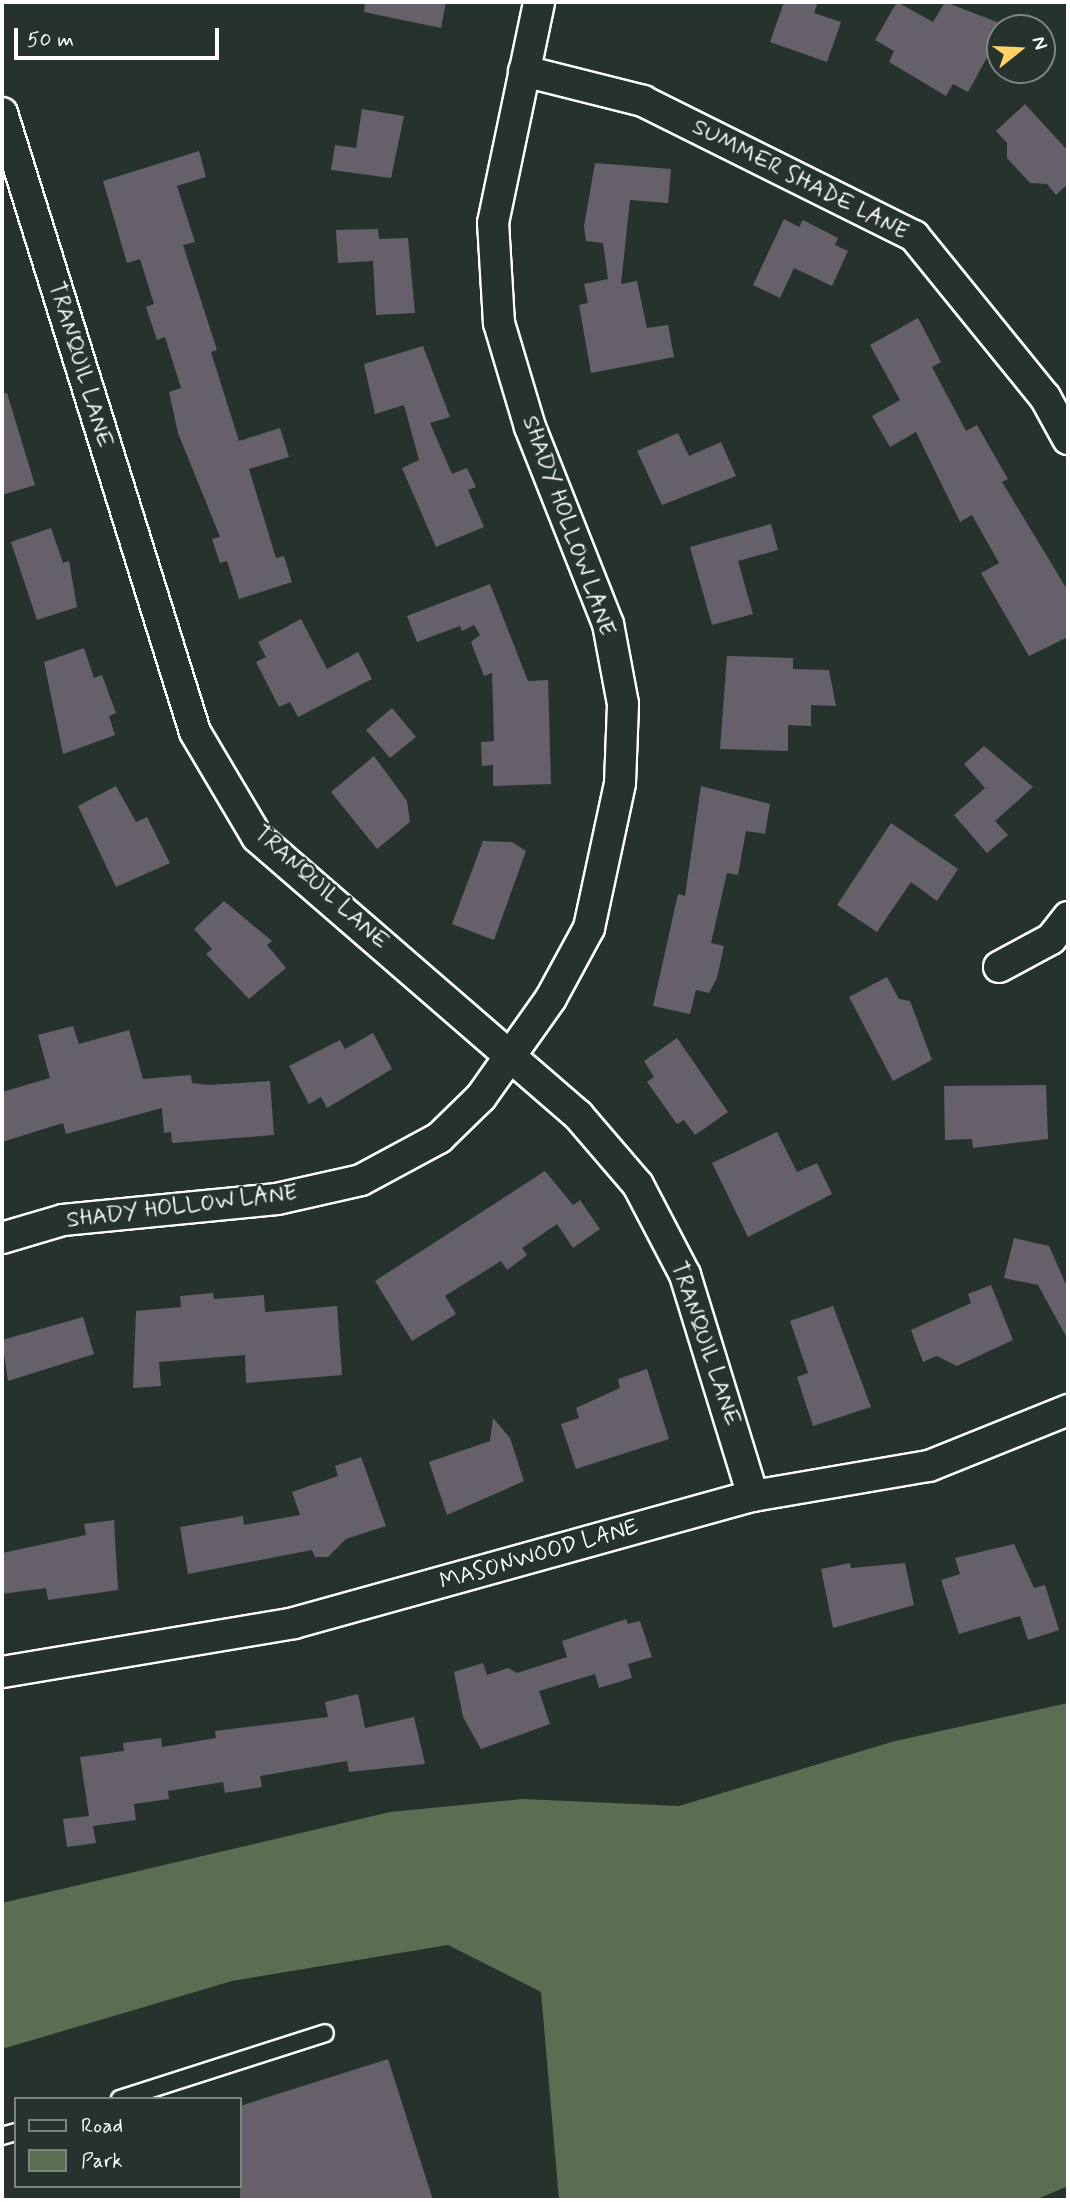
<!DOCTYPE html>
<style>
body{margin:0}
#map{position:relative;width:1070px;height:2202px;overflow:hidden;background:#26332d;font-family:Mynerve,sans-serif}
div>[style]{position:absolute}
.green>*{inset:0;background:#5a6e52}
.building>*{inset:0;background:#65606a}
.roads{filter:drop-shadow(2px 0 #fff) drop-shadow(-2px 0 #fff) drop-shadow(0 2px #fff) drop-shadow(0 -2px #fff)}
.service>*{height:16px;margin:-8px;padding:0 8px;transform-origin:8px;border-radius:8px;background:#26332d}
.minor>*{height:30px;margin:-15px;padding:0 15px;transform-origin:15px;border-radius:15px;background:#26332d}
span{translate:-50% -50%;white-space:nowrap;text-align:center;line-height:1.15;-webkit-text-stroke:5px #26332d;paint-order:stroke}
.street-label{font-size:23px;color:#fff}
.frame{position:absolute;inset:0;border:4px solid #fff;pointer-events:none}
.legend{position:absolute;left:14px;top:2097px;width:228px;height:91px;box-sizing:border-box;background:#26332d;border:2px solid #7d8581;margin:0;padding:9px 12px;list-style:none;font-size:21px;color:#fff}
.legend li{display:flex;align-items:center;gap:14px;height:35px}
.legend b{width:35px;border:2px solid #7d8581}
.north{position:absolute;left:986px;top:14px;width:70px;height:70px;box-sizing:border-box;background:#26332d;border:2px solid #7d8581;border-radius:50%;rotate:72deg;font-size:19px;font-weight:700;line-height:28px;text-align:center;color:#fff}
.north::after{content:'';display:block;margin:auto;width:24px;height:32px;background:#ffd166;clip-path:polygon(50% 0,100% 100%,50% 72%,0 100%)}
.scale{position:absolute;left:14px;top:28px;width:205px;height:32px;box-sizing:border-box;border:4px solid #fff;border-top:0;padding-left:9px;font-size:21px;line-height:24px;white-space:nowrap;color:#fff;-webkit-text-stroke:5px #26332d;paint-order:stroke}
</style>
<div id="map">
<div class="green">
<div style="clip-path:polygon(1068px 1703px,1068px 2186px,1035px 2200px,559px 2200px,541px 1992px,448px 1945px,232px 1981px,2px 2049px,2px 1903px,390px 1812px,522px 1799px,679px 1806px,895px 1741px)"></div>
</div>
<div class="building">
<div style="clip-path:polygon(365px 2px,446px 2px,441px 28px,364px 12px)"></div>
<div style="clip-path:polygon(784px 2px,818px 2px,814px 13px,841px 22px,827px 62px,770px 42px)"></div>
<div style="clip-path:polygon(897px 2px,933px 22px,945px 2px,1005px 25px,968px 92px,953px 84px,946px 96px,889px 62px,894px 51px,875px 40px)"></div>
<div style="clip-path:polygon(1025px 104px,1068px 151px,1068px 184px,1056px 195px,1047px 184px,1030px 183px,1007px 158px,1007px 143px,996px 131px)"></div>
<div style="clip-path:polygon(362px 109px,404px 116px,391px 178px,331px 170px,335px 145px,356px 148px)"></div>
<div style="clip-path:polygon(199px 151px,206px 177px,177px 186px,195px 242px,183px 245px,217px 350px,211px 352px,239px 441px,280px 428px,289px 457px,249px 469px,276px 558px,284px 556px,292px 582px,239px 599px,227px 561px,220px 563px,212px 539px,220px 537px,178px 433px,169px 392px,181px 388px,165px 337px,157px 340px,146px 307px,154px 304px,140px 259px,127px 263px,103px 181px)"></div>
<div style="clip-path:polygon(595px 163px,671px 169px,668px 203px,630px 200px,621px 284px,637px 281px,647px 328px,668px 325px,674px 357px,591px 373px,579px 305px,588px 303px,584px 284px,608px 279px,603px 243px,586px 241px,584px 226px)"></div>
<div style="clip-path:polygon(784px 219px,799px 227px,803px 220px,838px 238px,835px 245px,848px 251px,832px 286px,794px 268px,780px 298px,753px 285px)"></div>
<div style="clip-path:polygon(378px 229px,379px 239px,408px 238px,415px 313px,376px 315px,373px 261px,338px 263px,336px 230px)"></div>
<div style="clip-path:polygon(918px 318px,941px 362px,932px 367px,966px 431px,977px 425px,1008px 479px,1002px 482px,1068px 591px,1068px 637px,1029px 656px,981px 573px,999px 563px,972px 515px,960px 522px,916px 432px,890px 447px,872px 416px,900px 400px,870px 345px)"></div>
<div style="clip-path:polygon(423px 346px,450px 417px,430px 423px,452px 474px,467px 468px,476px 487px,468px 490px,484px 527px,436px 547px,402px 468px,419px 460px,404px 405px,375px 414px,364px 364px)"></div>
<div style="clip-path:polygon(7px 393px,35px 485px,2px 495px,2px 394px)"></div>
<div style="clip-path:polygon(678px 433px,689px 456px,721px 442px,736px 476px,662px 505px,637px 451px)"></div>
<div style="clip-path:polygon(771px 524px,778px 550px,738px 561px,753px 614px,712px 625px,690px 547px)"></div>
<div style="clip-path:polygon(51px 528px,63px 563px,69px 561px,77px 607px,37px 620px,11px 542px)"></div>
<div style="clip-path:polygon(490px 584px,528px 681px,548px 680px,551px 784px,493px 786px,493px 765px,482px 766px,481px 742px,494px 741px,492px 673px,484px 676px,471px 642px,480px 635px,474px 625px,462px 631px,460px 626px,417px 642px,407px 616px)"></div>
<div style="clip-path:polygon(301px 619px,327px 669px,358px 652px,372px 679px,298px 717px,290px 702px,279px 707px,256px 662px,266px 657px,258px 642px)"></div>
<div style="clip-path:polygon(84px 648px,94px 678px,102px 675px,116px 713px,109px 716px,115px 735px,63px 754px,44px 662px)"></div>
<div style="clip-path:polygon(727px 656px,793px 658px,793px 669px,829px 670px,836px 706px,811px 705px,811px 726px,788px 725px,788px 751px,720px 749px)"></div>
<div style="clip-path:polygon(392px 708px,416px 737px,390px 758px,366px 730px)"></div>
<div style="clip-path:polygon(984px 746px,1033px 787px,995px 821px,1008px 835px,987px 853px,954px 815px,985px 788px,964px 764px)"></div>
<div style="clip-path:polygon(374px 756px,407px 801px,410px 822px,377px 849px,331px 792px)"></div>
<div style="clip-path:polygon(116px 786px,136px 822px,147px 817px,170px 863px,116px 887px,78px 806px)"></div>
<div style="clip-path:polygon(701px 786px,770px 804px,765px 834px,746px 831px,738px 875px,727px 873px,711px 943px,724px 946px,717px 978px,709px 993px,696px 990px,690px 1014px,653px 1006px,678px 894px,685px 896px)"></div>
<div style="clip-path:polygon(891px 823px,958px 869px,937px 901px,911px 882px,877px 932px,837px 905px)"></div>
<div style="clip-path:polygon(483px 841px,512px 842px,526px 851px,494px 940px,452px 924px)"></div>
<div style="clip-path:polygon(224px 901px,272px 941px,267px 945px,286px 968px,249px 999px,206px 954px,212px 949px,194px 929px)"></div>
<div style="clip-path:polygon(887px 977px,899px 999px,910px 1001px,932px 1060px,893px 1081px,849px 997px)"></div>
<div style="clip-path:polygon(73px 1026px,79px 1044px,129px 1030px,143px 1079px,191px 1075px,192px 1083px,208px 1085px,270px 1081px,274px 1135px,172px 1143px,171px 1132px,164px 1133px,162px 1108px,66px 1134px,63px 1123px,2px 1142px,2px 1092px,50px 1078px,38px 1035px)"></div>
<div style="clip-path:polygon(373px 1033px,392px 1069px,327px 1108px,321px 1097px,309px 1104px,289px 1066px,340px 1040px,345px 1049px)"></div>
<div style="clip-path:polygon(677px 1038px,728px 1112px,695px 1135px,684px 1120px,677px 1124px,647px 1082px,654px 1077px,644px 1061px)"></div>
<div style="clip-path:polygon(1046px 1085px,1048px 1139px,973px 1148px,972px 1139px,945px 1140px,944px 1086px)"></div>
<div style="clip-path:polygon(777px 1132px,797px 1172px,817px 1163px,832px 1194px,748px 1237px,712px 1163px)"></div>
<div style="clip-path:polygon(545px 1171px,573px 1205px,580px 1200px,600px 1229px,573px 1248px,557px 1224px,522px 1248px,527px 1255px,507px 1270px,501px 1261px,445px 1296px,456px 1314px,412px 1341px,375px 1281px)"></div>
<div style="clip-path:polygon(1014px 1238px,1049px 1246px,1068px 1289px,1068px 1340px,1038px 1285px,1004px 1278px)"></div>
<div style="clip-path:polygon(991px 1285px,1013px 1340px,957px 1366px,937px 1356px,923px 1362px,911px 1330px,971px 1303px,968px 1294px)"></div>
<div style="clip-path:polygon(213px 1293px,214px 1299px,264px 1295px,265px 1312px,337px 1306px,342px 1375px,246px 1383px,245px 1355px,159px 1362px,161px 1386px,133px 1388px,136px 1311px,181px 1307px,180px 1296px)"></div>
<div style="clip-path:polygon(833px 1306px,871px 1407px,813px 1426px,797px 1377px,808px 1373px,790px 1321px)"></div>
<div style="clip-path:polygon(83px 1317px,94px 1354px,8px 1381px,2px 1340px)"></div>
<div style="clip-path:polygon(647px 1369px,669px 1439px,576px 1469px,561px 1424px,579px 1418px,576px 1408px,620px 1388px,618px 1379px)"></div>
<div style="clip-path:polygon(493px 1418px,510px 1438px,524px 1481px,447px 1515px,429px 1462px,490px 1441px)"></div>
<div style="clip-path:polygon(361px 1457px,386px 1526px,346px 1539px,328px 1557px,315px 1557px,312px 1550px,188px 1574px,180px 1527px,243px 1516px,244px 1525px,300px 1515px,292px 1492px,338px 1476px,335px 1466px)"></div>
<div style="clip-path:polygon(114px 1520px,118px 1590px,48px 1600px,46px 1588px,2px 1594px,2px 1553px,86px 1535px,84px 1524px)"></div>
<div style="clip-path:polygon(1014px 1544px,1034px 1588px,1045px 1585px,1059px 1630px,1028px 1640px,1020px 1616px,959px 1634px,941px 1580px,960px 1574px,955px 1558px)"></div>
<div style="clip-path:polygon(850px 1563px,851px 1568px,905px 1563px,914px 1605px,833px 1628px,821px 1569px)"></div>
<div style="clip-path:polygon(626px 1619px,628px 1624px,640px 1621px,652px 1657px,628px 1664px,632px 1678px,599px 1688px,595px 1674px,539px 1691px,550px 1724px,481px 1749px,463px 1717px,454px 1672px,483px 1663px,487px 1675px,508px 1668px,517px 1673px,567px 1657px,562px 1641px)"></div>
<div style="clip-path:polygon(358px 1694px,365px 1728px,414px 1717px,425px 1764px,349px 1772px,347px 1761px,260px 1776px,262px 1787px,225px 1793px,223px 1782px,168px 1791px,169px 1799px,134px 1804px,136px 1820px,93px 1826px,96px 1843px,67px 1847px,63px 1819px,89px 1816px,80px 1757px,124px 1751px,123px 1743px,161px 1738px,162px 1747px,216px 1738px,215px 1731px,328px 1717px,325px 1702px)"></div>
<div style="clip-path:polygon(388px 2059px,433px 2200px,240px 2200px,240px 2106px)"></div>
</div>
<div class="roads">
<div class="service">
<div style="left:120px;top:2099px;width:215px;rotate:-17.8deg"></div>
<div style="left:2px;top:2136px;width:15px;rotate:-16deg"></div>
</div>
<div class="minor">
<div style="left:524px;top:71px;width:123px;rotate:14.1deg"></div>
<div style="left:643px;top:101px;width:303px;rotate:26.5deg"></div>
<div style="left:914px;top:236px;width:208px;rotate:50.9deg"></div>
<div style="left:1045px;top:397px;width:48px;rotate:61.3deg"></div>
<div style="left:2px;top:113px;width:648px;rotate:72.68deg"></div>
<div style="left:195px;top:732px;width:122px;rotate:59.4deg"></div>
<div style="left:257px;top:837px;width:425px;rotate:40.9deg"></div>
<div style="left:578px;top:1115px;width:92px;rotate:49.4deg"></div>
<div style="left:638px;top:1185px;width:102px;rotate:62.4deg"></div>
<div style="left:685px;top:1275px;width:231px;rotate:72.9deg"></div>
<div style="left:999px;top:967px;width:59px;rotate:-28.3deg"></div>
<div style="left:1051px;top:939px;width:28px;rotate:-52deg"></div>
<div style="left:2px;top:1238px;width:64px;rotate:-16.4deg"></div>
<div style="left:63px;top:1220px;width:215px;rotate:-5.6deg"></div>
<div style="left:277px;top:1199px;width:86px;rotate:-12.7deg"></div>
<div style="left:361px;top:1180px;width:89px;rotate:-28.3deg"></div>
<div style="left:439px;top:1138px;width:59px;rotate:-44.3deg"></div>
<div style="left:481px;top:1097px;width:121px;rotate:-54.7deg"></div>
<div style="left:551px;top:998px;width:80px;rotate:-61.5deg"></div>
<div style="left:589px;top:928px;width:148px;rotate:-77.9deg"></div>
<div style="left:620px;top:783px;width:79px;rotate:-87.8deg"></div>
<div style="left:623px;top:704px;width:81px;rotate:-100.6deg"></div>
<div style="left:608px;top:624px;width:212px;rotate:-111.6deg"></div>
<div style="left:530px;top:427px;width:109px;rotate:-106.6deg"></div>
<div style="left:499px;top:323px;width:100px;rotate:-93.4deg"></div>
<div style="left:493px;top:223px;width:226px;rotate:-78.2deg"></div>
<div style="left:2px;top:1672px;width:296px;rotate:-9.5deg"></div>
<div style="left:294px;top:1623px;width:476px;rotate:-15.5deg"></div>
<div style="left:753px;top:1496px;width:179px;rotate:-9.7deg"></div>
<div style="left:929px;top:1466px;width:150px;rotate:-21.9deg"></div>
</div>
</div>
<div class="street-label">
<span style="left:800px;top:180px;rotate:27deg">SUMMER SHADE LANE</span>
<span style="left:80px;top:365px;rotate:73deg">TRANQUIL LANE</span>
<span style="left:568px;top:526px;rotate:70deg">SHADY HOLLOW LANE</span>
<span style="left:321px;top:888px;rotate:42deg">TRANQUIL LANE</span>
<span style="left:182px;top:1207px;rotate:-7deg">SHADY HOLLOW LANE</span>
<span style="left:705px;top:1344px;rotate:71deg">TRANQUIL LANE</span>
<span style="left:539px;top:1555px;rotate:-16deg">MASONWOOD LANE</span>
</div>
<div class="frame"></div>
<ul class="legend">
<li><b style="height:9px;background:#26332d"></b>Road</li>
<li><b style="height:19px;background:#5a6e52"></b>Park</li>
</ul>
<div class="north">N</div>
<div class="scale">50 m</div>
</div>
